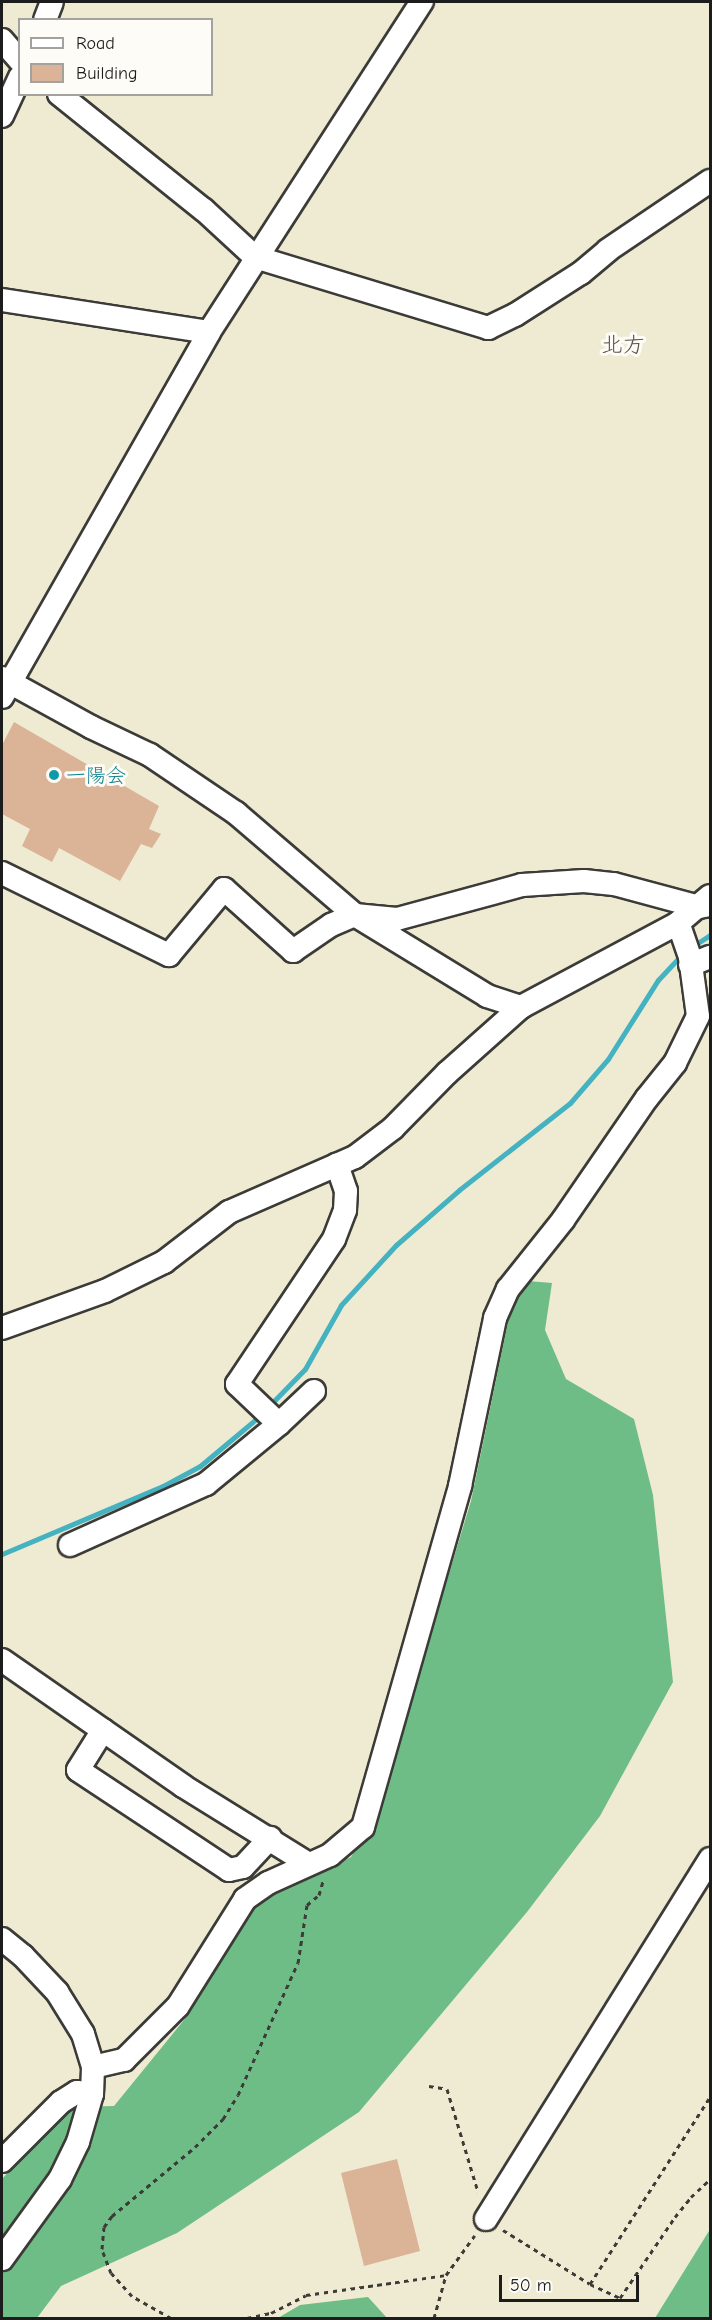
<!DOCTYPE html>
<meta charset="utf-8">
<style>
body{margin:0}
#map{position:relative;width:712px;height:2320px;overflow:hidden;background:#efebd3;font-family:"Comic Neue","Klee One",sans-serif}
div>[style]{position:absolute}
.forest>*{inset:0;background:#6ebd87}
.stream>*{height:5px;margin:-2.5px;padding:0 2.5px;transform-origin:2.5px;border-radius:2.5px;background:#44b2c0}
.building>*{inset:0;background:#dbb397}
.path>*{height:3px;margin-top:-1.5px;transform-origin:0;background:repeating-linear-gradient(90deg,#3c3b37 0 4.5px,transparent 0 9px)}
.roads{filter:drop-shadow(2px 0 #3c3b37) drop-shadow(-2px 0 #3c3b37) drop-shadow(0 2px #3c3b37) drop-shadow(0 -2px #3c3b37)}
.minor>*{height:22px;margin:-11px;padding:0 11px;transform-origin:11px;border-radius:11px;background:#fff}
.dots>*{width:16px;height:16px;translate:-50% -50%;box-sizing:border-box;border:3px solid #fdfcf7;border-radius:50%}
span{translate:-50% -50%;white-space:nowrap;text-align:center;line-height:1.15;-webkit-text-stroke:6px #fdfcf7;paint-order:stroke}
.culture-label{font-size:20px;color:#0d838f}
.left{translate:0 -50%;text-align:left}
.quarter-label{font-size:22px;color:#5f5147}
.frame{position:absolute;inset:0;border:3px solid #1c1c1c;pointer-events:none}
.legend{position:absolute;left:18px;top:18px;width:195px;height:78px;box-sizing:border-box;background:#fdfcf7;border:2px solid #a3a29f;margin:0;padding:8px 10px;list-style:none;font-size:18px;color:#1c1c1c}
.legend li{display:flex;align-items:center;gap:12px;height:30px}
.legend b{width:30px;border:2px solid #a3a29f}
.scale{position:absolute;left:499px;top:2275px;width:140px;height:27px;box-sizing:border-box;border:3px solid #1c1c1c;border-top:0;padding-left:8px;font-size:18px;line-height:21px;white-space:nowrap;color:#1c1c1c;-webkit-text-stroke:4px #fdfcf7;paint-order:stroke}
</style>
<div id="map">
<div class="forest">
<div style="clip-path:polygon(528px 1281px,552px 1283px,545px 1330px,566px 1379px,634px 1419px,653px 1495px,673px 1682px,600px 1816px,527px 1912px,359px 2112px,177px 2233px,61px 2286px,37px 2318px,2px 2318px,2px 2179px,67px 2107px,114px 2106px,184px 2020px,261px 1896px,351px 1857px,378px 1808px,471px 1501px,510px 1312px)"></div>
<div style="clip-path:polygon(709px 2231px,710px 2318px,655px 2318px)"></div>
<div style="clip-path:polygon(368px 2297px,387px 2318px,278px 2318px,300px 2305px)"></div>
</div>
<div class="stream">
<div style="left:693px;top:946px;width:20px;rotate:-33deg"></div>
<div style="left:268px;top:1407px;width:53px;rotate:-45.8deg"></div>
<div style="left:305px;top:1369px;width:73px;rotate:-60.6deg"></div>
<div style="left:341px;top:1305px;width:81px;rotate:-47.5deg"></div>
<div style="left:396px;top:1245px;width:84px;rotate:-41.1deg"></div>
<div style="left:459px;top:1190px;width:141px;rotate:-38.1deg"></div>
<div style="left:570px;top:1103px;width:58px;rotate:-49.2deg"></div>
<div style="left:608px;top:1059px;width:93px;rotate:-57.7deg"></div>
<div style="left:658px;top:980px;width:37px;rotate:-47deg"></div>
<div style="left:2px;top:1554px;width:175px;rotate:-22.9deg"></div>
<div style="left:163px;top:1486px;width:42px;rotate:-28.4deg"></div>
<div style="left:200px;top:1466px;width:81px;rotate:-40deg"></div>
</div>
<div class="building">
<div style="clip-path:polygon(14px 722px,159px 806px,149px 829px,161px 834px,152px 848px,141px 844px,120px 881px,59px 848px,52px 862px,22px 846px,30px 829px,2px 814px,2px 745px)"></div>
<div style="clip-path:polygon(397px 2159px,420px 2251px,364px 2266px,341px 2173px)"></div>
</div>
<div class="path">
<div style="left:429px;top:2086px;width:18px;rotate:9deg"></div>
<div style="left:447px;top:2089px;width:108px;rotate:73.2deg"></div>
<div style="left:503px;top:2230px;width:102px;rotate:31.8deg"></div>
<div style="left:590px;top:2284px;width:222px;rotate:-57.3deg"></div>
<div style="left:590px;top:2284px;width:33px;rotate:25deg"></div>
<div style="left:620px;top:2298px;width:98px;rotate:-55.8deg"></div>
<div style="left:675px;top:2217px;width:26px;rotate:-51deg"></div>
<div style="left:691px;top:2197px;width:26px;rotate:-43deg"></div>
<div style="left:171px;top:2318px;width:45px;rotate:-150.6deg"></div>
<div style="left:132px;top:2296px;width:31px;rotate:-132deg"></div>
<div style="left:111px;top:2273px;width:26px;rotate:-111deg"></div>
<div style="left:102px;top:2249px;width:22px;rotate:-85deg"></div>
<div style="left:104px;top:2227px;width:14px;rotate:-54deg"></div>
<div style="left:112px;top:2216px;width:108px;rotate:-39.7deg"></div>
<div style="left:195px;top:2147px;width:40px;rotate:-45deg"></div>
<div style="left:223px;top:2119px;width:28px;rotate:-58deg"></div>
<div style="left:238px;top:2095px;width:145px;rotate:-65.6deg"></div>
<div style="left:298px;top:1963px;width:59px;rotate:-81.2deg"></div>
<div style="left:307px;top:1905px;width:16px;rotate:-40deg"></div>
<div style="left:319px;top:1895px;width:15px;rotate:-74deg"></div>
<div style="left:247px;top:2318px;width:25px;rotate:-12deg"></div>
<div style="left:271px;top:2313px;width:39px;rotate:-27deg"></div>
<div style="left:306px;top:2295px;width:141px;rotate:-8.1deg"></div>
<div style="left:446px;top:2275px;width:49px;rotate:-54.1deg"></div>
<div style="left:434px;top:2318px;width:45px;rotate:-74.4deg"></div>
</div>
<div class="roads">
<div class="minor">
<div style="left:45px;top:20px;width:19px;rotate:-69deg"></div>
<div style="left:2px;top:40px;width:28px;rotate:49deg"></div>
<div style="left:59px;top:94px;width:186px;rotate:38.7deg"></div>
<div style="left:204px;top:210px;width:69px;rotate:42.7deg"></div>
<div style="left:255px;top:257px;width:244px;rotate:16.9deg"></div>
<div style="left:488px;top:328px;width:30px;rotate:-26deg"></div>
<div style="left:515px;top:315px;width:78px;rotate:-32.5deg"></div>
<div style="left:581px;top:273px;width:35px;rotate:-40deg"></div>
<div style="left:608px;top:250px;width:123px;rotate:-34.1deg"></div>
<div style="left:2px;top:116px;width:43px;rotate:-65.2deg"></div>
<div style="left:2px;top:300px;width:209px;rotate:8.8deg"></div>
<div style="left:2px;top:678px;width:102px;rotate:28.8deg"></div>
<div style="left:91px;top:727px;width:65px;rotate:25.4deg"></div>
<div style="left:150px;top:755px;width:104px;rotate:34deg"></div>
<div style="left:236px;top:813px;width:157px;rotate:40.6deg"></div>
<div style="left:355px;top:915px;width:155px;rotate:31.5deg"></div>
<div style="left:487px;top:996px;width:36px;rotate:18deg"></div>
<div style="left:2px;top:697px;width:420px;rotate:-60.4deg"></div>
<div style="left:209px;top:332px;width:393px;rotate:-57.2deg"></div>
<div style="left:2px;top:873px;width:186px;rotate:26.2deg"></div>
<div style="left:169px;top:955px;width:86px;rotate:-50.2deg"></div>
<div style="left:224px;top:889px;width:93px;rotate:41.9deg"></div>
<div style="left:293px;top:951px;width:46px;rotate:-34.4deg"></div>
<div style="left:331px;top:925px;width:26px;rotate:-23deg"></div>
<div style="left:355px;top:915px;width:42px;rotate:5.4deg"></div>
<div style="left:397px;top:919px;width:130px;rotate:-15.2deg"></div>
<div style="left:522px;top:885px;width:62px;rotate:-3.7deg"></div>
<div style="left:584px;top:881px;width:30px;rotate:6deg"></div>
<div style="left:614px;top:884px;width:88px;rotate:15.1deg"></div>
<div style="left:699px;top:907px;width:10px;rotate:-11deg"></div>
<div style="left:690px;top:965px;width:22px;rotate:-22deg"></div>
<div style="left:2px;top:1328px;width:109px;rotate:-19.8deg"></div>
<div style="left:105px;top:1291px;width:66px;rotate:-26.2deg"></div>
<div style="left:164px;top:1262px;width:82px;rotate:-37.6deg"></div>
<div style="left:229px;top:1212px;width:137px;rotate:-23.6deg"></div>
<div style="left:355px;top:1157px;width:48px;rotate:-37.3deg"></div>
<div style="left:393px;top:1128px;width:77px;rotate:-45.5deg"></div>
<div style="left:447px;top:1073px;width:99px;rotate:-41.7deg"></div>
<div style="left:521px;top:1007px;width:178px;rotate:-28.1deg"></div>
<div style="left:678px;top:923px;width:42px;rotate:-40.2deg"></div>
<div style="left:279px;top:1424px;width:58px;rotate:-136.4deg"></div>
<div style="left:237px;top:1384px;width:174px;rotate:-56.2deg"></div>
<div style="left:334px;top:1239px;width:31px;rotate:-69deg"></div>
<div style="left:345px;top:1210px;width:19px;rotate:-87deg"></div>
<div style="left:346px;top:1191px;width:28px;rotate:-109deg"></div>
<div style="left:70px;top:1545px;width:149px;rotate:-24.2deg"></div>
<div style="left:206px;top:1484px;width:94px;rotate:-39.4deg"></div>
<div style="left:279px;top:1424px;width:48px;rotate:-43.3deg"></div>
<div style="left:2px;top:1660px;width:221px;rotate:34.8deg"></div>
<div style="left:183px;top:1786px;width:148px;rotate:31.8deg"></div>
<div style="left:103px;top:1730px;width:47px;rotate:122deg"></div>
<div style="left:78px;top:1770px;width:181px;rotate:33.5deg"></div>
<div style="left:229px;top:1870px;width:14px;rotate:-12deg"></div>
<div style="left:243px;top:1867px;width:40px;rotate:-47deg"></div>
<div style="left:2px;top:1939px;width:27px;rotate:39deg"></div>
<div style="left:23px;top:1956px;width:50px;rotate:46.6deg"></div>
<div style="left:57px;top:1992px;width:49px;rotate:58.2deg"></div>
<div style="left:83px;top:2034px;width:34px;rotate:73deg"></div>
<div style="left:93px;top:2067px;width:27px;rotate:92deg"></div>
<div style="left:92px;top:2094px;width:50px;rotate:106.3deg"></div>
<div style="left:78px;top:2142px;width:41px;rotate:115.9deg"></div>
<div style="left:60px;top:2179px;width:99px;rotate:125.9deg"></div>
<div style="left:93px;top:2067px;width:32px;rotate:-13deg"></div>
<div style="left:124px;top:2060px;width:76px;rotate:-45deg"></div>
<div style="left:178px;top:2006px;width:126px;rotate:-57.9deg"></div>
<div style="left:245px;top:1899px;width:28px;rotate:-35deg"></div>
<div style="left:268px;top:1883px;width:68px;rotate:-24.3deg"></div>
<div style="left:330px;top:1855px;width:43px;rotate:-40.3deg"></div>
<div style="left:363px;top:1827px;width:355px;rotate:-74.1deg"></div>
<div style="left:460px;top:1486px;width:172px;rotate:-78.2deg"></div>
<div style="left:495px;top:1318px;width:32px;rotate:-66deg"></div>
<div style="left:508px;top:1289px;width:88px;rotate:-51.4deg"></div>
<div style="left:563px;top:1220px;width:148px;rotate:-55.5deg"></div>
<div style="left:647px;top:1098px;width:45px;rotate:-51.3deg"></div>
<div style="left:675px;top:1063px;width:52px;rotate:-63.9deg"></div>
<div style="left:698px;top:1016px;width:60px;rotate:-97.7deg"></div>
<div style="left:690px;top:957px;width:36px;rotate:-109deg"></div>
<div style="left:2px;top:2161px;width:83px;rotate:-45deg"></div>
<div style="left:61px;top:2102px;width:19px;rotate:-32deg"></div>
<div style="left:77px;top:2092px;width:15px;rotate:8deg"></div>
<div style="left:486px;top:2219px;width:424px;rotate:-58.1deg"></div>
</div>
</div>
<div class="dots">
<div style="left:54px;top:775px;background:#0f9aa8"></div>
</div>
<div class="culture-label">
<span class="left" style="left:66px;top:775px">一陽会</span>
</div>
<div class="quarter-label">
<span style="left:623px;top:346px">北方</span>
</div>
<div class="frame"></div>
<ul class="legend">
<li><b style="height:8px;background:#fff"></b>Road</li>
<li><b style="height:16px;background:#dbb397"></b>Building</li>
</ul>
<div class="scale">50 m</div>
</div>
